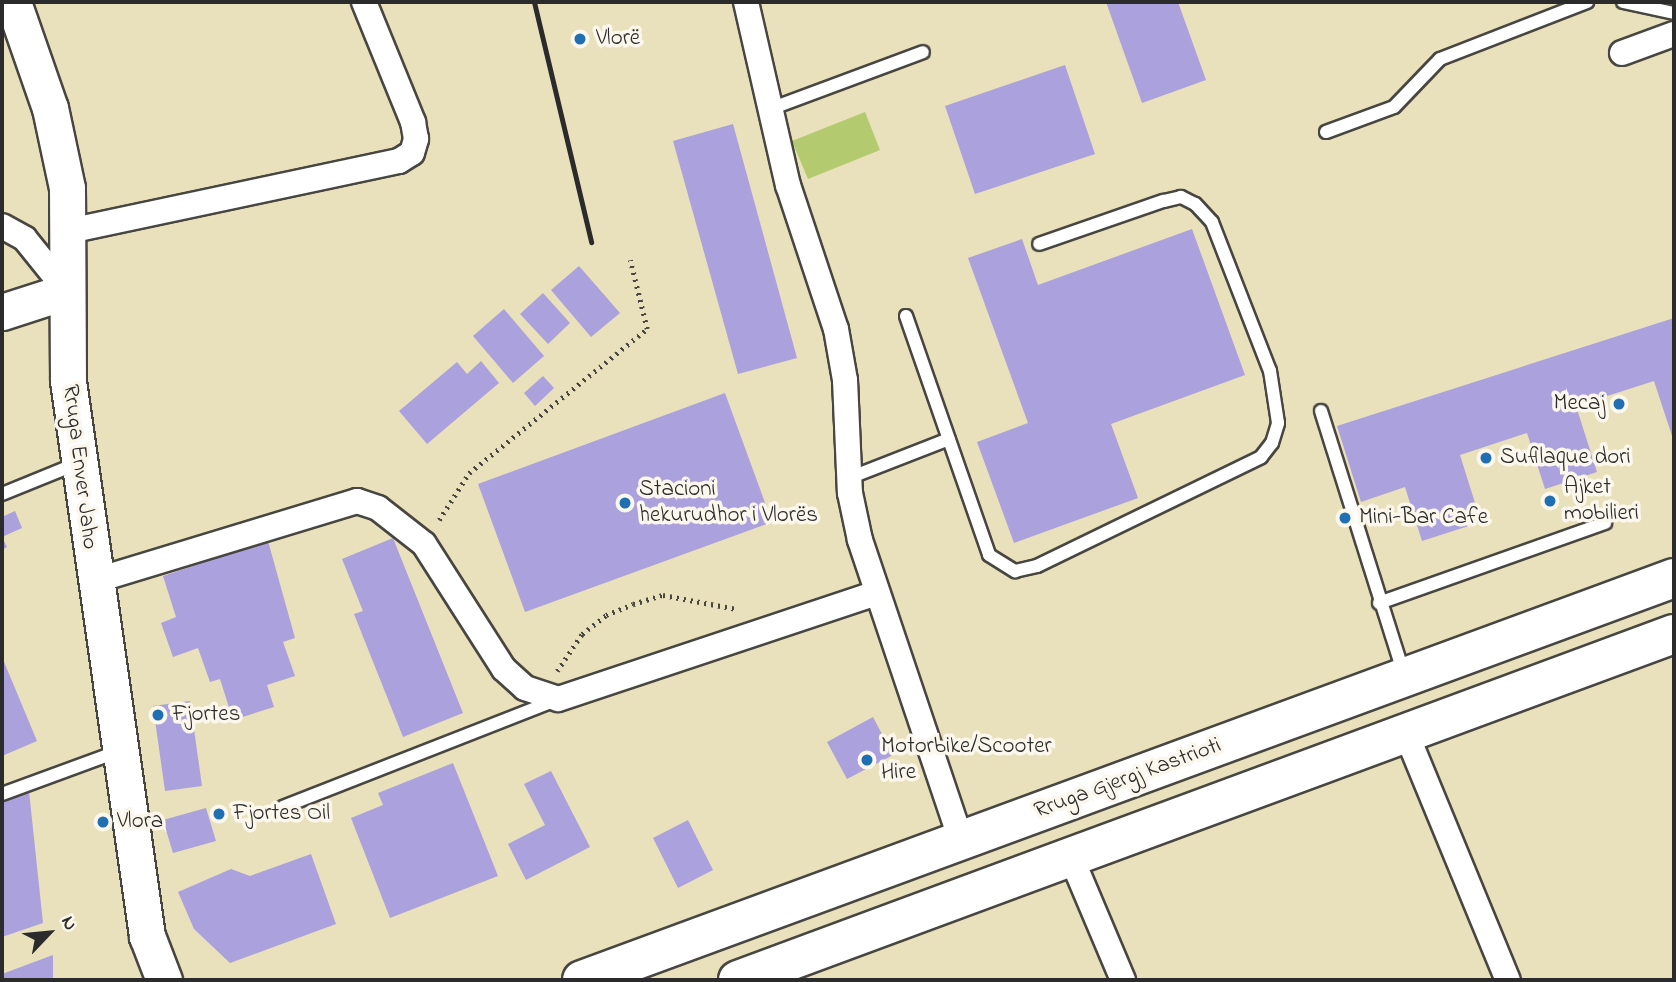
<!DOCTYPE html>
<meta charset="utf-8">
<style>
body{margin:0}
#map{position:relative;width:1676px;height:982px;overflow:hidden;background:#e9e0bc;font-family:"Indie Flower",sans-serif}
div>[style]{position:absolute}
.green>*{inset:0;background:#b3ca6f}
.building>*{inset:0;background:#aba1dc}
.path>*{height:4.5px;margin-top:-2.25px;transform-origin:0;background:repeating-linear-gradient(90deg,#484641 0 2px,transparent 0 7px)}
.roads{filter:drop-shadow(2px 0 #484641) drop-shadow(-2px 0 #484641) drop-shadow(0 2px #484641) drop-shadow(0 -2px #484641)}
.lane>*{height:12px;margin:-6px;padding:0 6px;transform-origin:6px;border-radius:6px;background:#fff}
.street>*{height:24px;margin:-12px;padding:0 12px;transform-origin:12px;border-radius:12px;background:#fff}
.secondary>*{height:35px;margin:-17.5px;padding:0 17.5px;transform-origin:17.5px;border-radius:17.5px;background:#fff}
.primary>*{height:38px;margin:-19px;padding:0 19px;transform-origin:19px;border-radius:19px;background:#fff}
.rail>*{height:5px;margin:-2.5px;padding:0 2.5px;transform-origin:2.5px;border-radius:2.5px;background:#2b2b2b}
.dots>*{width:19px;height:19px;translate:-50% -50%;box-sizing:border-box;border:4px solid #fbf7ec;border-radius:50%}
span{translate:-50% -50%;white-space:nowrap;text-align:center;line-height:1.15;-webkit-text-stroke:7px #fbf7ec;paint-order:stroke}
.poi-label{font-size:23px;color:#2b2b2b}
.left{translate:0 -50%;text-align:left}
.right{translate:-100% -50%;text-align:right}
.street-label{font-size:23px;color:#2b2b2b}
.frame{position:absolute;inset:0;border:4px solid #2b2b2b;pointer-events:none}
.north{position:absolute;left:14px;top:898px;width:70px;height:70px;-webkit-text-stroke:5px #fbf7ec;paint-order:stroke;rotate:64deg;font-size:19px;font-weight:700;line-height:28px;text-align:center;color:#2b2b2b}
.north::after{content:'';display:block;margin:auto;width:24px;height:32px;background:#2b2b2b;clip-path:polygon(50% 0,100% 100%,50% 72%,0 100%)}
</style>
<div id="map">
<div class="green">
<div style="clip-path:polygon(865px 112px,880px 150px,808px 179px,792px 141px)"></div>
</div>
<div class="building">
<div style="clip-path:polygon(1106px 2px,1178px 2px,1206px 80px,1142px 103px)"></div>
<div style="clip-path:polygon(1065px 65px,1095px 154px,975px 194px,945px 106px)"></div>
<div style="clip-path:polygon(733px 124px,797px 358px,738px 374px,673px 141px)"></div>
<div style="clip-path:polygon(1192px 229px,1245px 375px,1111px 424px,1138px 498px,1014px 543px,977px 442px,1028px 423px,968px 258px,1022px 239px,1038px 285px)"></div>
<div style="clip-path:polygon(579px 266px,620px 313px,591px 337px,551px 290px)"></div>
<div style="clip-path:polygon(543px 293px,570px 323px,548px 344px,520px 314px)"></div>
<div style="clip-path:polygon(504px 309px,544px 356px,513px 383px,473px 336px)"></div>
<div style="clip-path:polygon(1674px 318px,1674px 442px,1654px 381px,1576px 406px,1597px 472px,1545px 489px,1527px 433px,1460px 455px,1481px 522px,1422px 541px,1405px 487px,1361px 502px,1337px 426px)"></div>
<div style="clip-path:polygon(481px 361px,499px 383px,427px 444px,399px 411px,457px 362px,467px 374px)"></div>
<div style="clip-path:polygon(543px 376px,554px 388px,535px 406px,524px 393px)"></div>
<div style="clip-path:polygon(725px 393px,772px 522px,525px 612px,478px 484px)"></div>
<div style="clip-path:polygon(15px 511px,22px 528px,2px 537px,7px 547px,2px 550px,2px 517px)"></div>
<div style="clip-path:polygon(393px 538px,463px 713px,403px 737px,354px 614px,363px 611px,342px 559px)"></div>
<div style="clip-path:polygon(268px 541px,295px 638px,283px 642px,295px 676px,267px 685px,274px 707px,233px 720px,220px 679px,210px 682px,198px 648px,173px 657px,161px 623px,176px 617px,163px 576px)"></div>
<div style="clip-path:polygon(2px 657px,37px 741px,2px 756px)"></div>
<div style="clip-path:polygon(190px 701px,202px 786px,165px 791px,153px 706px)"></div>
<div style="clip-path:polygon(873px 717px,893px 755px,847px 779px,827px 742px)"></div>
<div style="clip-path:polygon(453px 763px,498px 876px,390px 918px,351px 818px,383px 805px,378px 793px)"></div>
<div style="clip-path:polygon(551px 771px,590px 847px,526px 880px,508px 844px,545px 825px,524px 784px)"></div>
<div style="clip-path:polygon(29px 791px,43px 923px,2px 937px,2px 802px)"></div>
<div style="clip-path:polygon(206px 808px,216px 841px,173px 853px,163px 820px)"></div>
<div style="clip-path:polygon(688px 820px,713px 870px,678px 888px,653px 838px)"></div>
<div style="clip-path:polygon(311px 854px,336px 924px,230px 963px,194px 929px,178px 892px,231px 869px,250px 876px)"></div>
<div style="clip-path:polygon(53px 955px,53px 980px,2px 980px,2px 974px)"></div>
</div>
<div class="path">
<div style="left:439px;top:520px;width:56px;rotate:-57.4deg"></div>
<div style="left:469px;top:473px;width:229px;rotate:-39deg"></div>
<div style="left:647px;top:329px;width:71px;rotate:-103.8deg"></div>
<div style="left:557px;top:671px;width:45px;rotate:-56deg"></div>
<div style="left:582px;top:634px;width:31px;rotate:-38deg"></div>
<div style="left:606px;top:615px;width:29px;rotate:-22deg"></div>
<div style="left:633px;top:604px;width:31px;rotate:-17deg"></div>
<div style="left:663px;top:595px;width:75px;rotate:10.7deg"></div>
</div>
<div class="roads">
<div class="lane">
<div style="left:1623px;top:2px;width:52px;rotate:12.2deg"></div>
<div style="left:770px;top:109px;width:163px;rotate:-20.4deg"></div>
<div style="left:1326px;top:132px;width:72px;rotate:-20.2deg"></div>
<div style="left:1394px;top:107px;width:66px;rotate:-46.2deg"></div>
<div style="left:1440px;top:59px;width:158px;rotate:-21.2deg"></div>
<div style="left:906px;top:316px;width:253px;rotate:70.8deg"></div>
<div style="left:989px;top:555px;width:31px;rotate:32deg"></div>
<div style="left:1015px;top:571px;width:23px;rotate:-13deg"></div>
<div style="left:1037px;top:566px;width:249px;rotate:-25.9deg"></div>
<div style="left:1261px;top:457px;width:18px;rotate:-52deg"></div>
<div style="left:1272px;top:443px;width:21px;rotate:-73deg"></div>
<div style="left:1278px;top:423px;width:53px;rotate:-98.7deg"></div>
<div style="left:1270px;top:371px;width:160px;rotate:-111.3deg"></div>
<div style="left:1212px;top:222px;width:25px;rotate:-133deg"></div>
<div style="left:1195px;top:204px;width:16px;rotate:-153deg"></div>
<div style="left:1181px;top:197px;width:18px;rotate:167deg"></div>
<div style="left:1163px;top:201px;width:131px;rotate:160.9deg"></div>
<div style="left:1321px;top:411px;width:276px;rotate:72.5deg"></div>
<div style="left:849px;top:478px;width:107px;rotate:-21.3deg"></div>
<div style="left:2px;top:494px;width:80px;rotate:-22.1deg"></div>
<div style="left:1379px;top:603px;width:240px;rotate:-19.5deg"></div>
<div style="left:2px;top:794px;width:125px;rotate:-20.2deg"></div>
<div style="left:283px;top:807px;width:290px;rotate:-21.4deg"></div>
</div>
<div class="street">
<div style="left:746px;top:2px;width:188px;rotate:77.1deg"></div>
<div style="left:788px;top:185px;width:152px;rotate:71.6deg"></div>
<div style="left:836px;top:329px;width:52px;rotate:80deg"></div>
<div style="left:845px;top:380px;width:113px;rotate:87.5deg"></div>
<div style="left:850px;top:493px;width:48px;rotate:78deg"></div>
<div style="left:860px;top:540px;width:317px;rotate:71.4deg"></div>
<div style="left:1622px;top:53px;width:55px;rotate:-20.1deg"></div>
<div style="left:2px;top:226px;width:26px;rotate:29deg"></div>
<div style="left:25px;top:239px;width:67px;rotate:51.1deg"></div>
<div style="left:69px;top:231px;width:337px;rotate:-12deg"></div>
<div style="left:399px;top:161px;width:15px;rotate:-32deg"></div>
<div style="left:412px;top:153px;width:15px;rotate:-74deg"></div>
<div style="left:416px;top:139px;width:17px;rotate:-100deg"></div>
<div style="left:413px;top:122px;width:130px;rotate:-112.2deg"></div>
<div style="left:94px;top:581px;width:275px;rotate:-16.9deg"></div>
<div style="left:357px;top:501px;width:22px;rotate:18deg"></div>
<div style="left:378px;top:508px;width:58px;rotate:38deg"></div>
<div style="left:424px;top:544px;width:148px;rotate:57.4deg"></div>
<div style="left:504px;top:669px;width:28px;rotate:42deg"></div>
<div style="left:525px;top:688px;width:35px;rotate:18deg"></div>
<div style="left:558px;top:699px;width:336px;rotate:-18.4deg"></div>
<div style="left:1406px;top:733px;width:267px;rotate:67.6deg"></div>
<div style="left:1071px;top:857px;width:134px;rotate:67.1deg"></div>
</div>
<div class="secondary">
<div style="left:13px;top:2px;width:112px;rotate:70.8deg"></div>
<div style="left:50px;top:108px;width:82px;rotate:78deg"></div>
<div style="left:67px;top:188px;width:193px;rotate:89.7deg"></div>
<div style="left:68px;top:381px;width:561px;rotate:81.9deg"></div>
<div style="left:147px;top:936px;width:47px;rotate:68.9deg"></div>
<div style="left:2px;top:312px;width:68px;rotate:-17.9deg"></div>
</div>
<div class="primary">
<div style="left:582px;top:980px;width:1164px;rotate:-20.21deg"></div>
<div style="left:738px;top:980px;width:998px;rotate:-20.29deg"></div>
</div>
</div>
<div class="rail">
<div style="left:534px;top:2px;width:247px;rotate:76.6deg"></div>
</div>
<div class="dots">
<div style="left:580px;top:39px;background:#1f6fb2"></div>
<div style="left:1619px;top:404px;background:#1f6fb2"></div>
<div style="left:1486px;top:458px;background:#1f6fb2"></div>
<div style="left:1550px;top:501px;background:#1f6fb2"></div>
<div style="left:625px;top:503px;background:#1f6fb2"></div>
<div style="left:1345px;top:518px;background:#1f6fb2"></div>
<div style="left:158px;top:715px;background:#1f6fb2"></div>
<div style="left:867px;top:760px;background:#1f6fb2"></div>
<div style="left:219px;top:814px;background:#1f6fb2"></div>
<div style="left:103px;top:822px;background:#1f6fb2"></div>
</div>
<div class="poi-label">
<span class="left" style="left:596px;top:39px">Vlorë</span>
<span class="right" style="left:1605px;top:404px">Mecaj</span>
<span class="left" style="left:1500px;top:458px">Sufllaque dori</span>
<span class="left" style="left:1564px;top:501px">Ajket<br>mobilieri</span>
<span class="left" style="left:639px;top:503px">Stacioni<br>hekurudhor i Vlorës</span>
<span class="left" style="left:1359px;top:518px">Mini-Bar Cafe</span>
<span class="left" style="left:172px;top:715px">Fjortes</span>
<span class="left" style="left:881px;top:760px">Motorbike/Scooter<br>Hire</span>
<span class="left" style="left:233px;top:814px">Fjortes Oil</span>
<span class="left" style="left:117px;top:822px">Vlora</span>
</div>
<div class="street-label">
<span style="left:79px;top:467px;rotate:83deg">Rruga Enver Jaho</span>
<span style="left:1128px;top:779px;rotate:-20deg">Rruga Gjergj Kastrioti</span>
</div>
<div class="frame"></div>
<div class="north">N</div>
</div>
